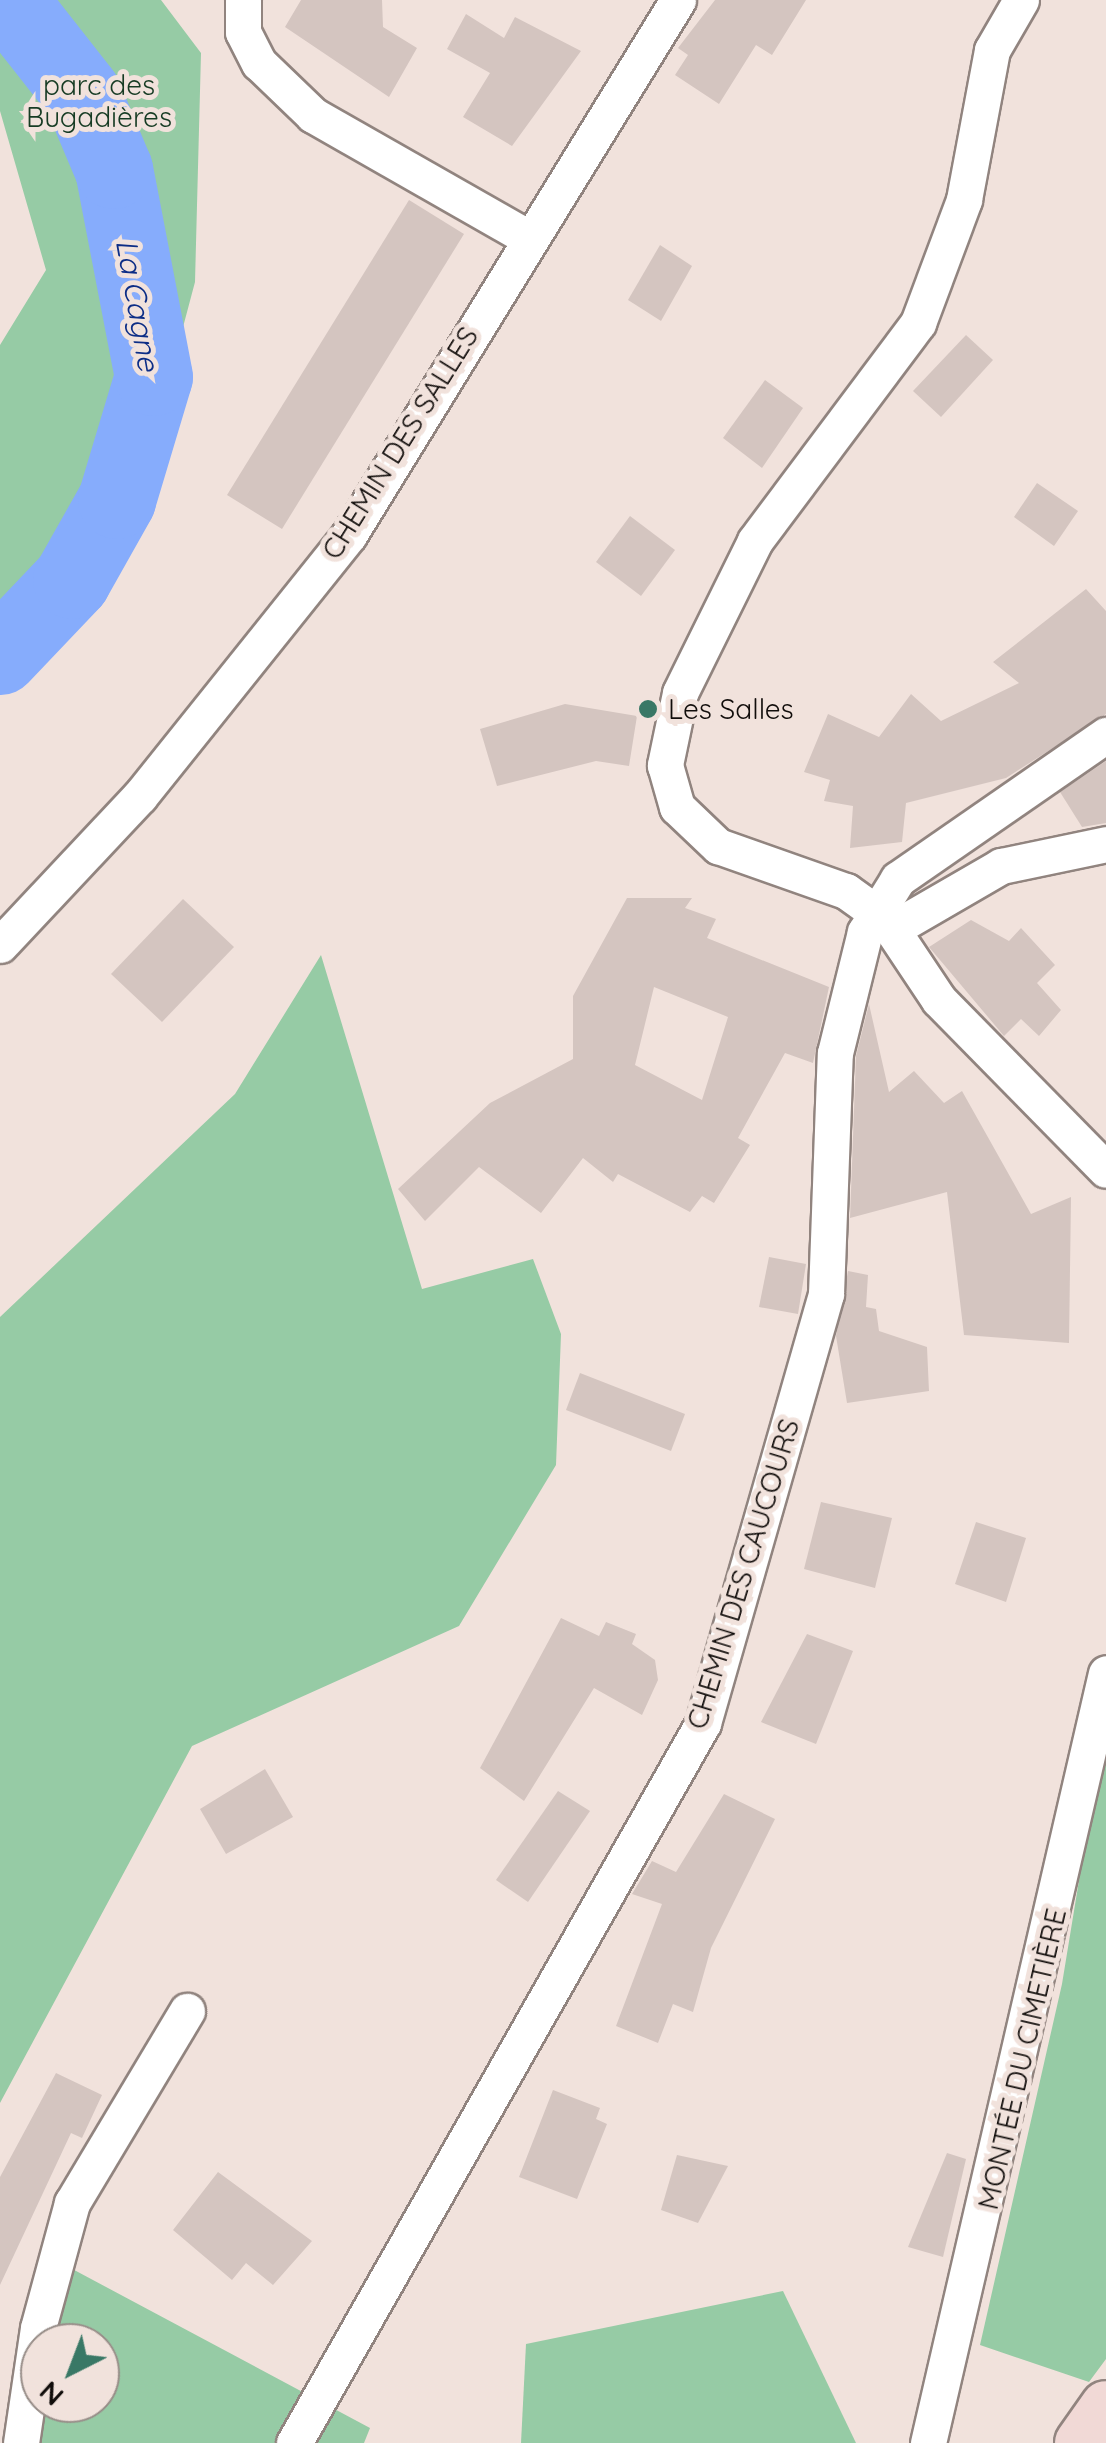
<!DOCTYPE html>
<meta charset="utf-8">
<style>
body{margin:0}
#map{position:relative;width:1106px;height:2443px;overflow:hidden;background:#f1e2dc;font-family:Quicksand,sans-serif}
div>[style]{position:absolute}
.green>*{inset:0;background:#96cba5}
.river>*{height:78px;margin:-39px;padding:0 39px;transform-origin:39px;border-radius:39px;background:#86acfc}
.building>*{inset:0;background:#d4c5c0}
.roads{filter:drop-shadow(2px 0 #91847f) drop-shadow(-2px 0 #91847f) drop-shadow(0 2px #91847f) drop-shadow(0 -2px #91847f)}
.street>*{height:35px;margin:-17.5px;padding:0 17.5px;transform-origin:17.5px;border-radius:17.5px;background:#fff}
.secondary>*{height:50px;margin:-25px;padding:0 25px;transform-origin:25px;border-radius:25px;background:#f1d9d6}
.dots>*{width:28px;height:28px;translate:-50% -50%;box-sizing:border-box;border:5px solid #f1e2dc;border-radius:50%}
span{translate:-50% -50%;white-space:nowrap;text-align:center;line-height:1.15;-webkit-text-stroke:10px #f1e2dc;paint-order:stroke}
.park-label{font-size:28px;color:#163b23}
.street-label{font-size:28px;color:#110d0b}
.poi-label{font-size:28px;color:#110d0b}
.left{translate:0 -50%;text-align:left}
.water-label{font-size:30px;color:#0c2d86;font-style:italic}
.north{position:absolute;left:20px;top:2323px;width:100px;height:100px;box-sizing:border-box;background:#f1e2dc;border:2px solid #978d88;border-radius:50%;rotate:222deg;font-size:28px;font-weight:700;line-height:40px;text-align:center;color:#110d0b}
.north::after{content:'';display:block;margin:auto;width:35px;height:45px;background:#397866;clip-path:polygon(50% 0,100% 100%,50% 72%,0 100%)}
</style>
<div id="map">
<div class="green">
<div style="clip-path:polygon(0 0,161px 0,201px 53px,195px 282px,136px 504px,0 606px,0 345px,46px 270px,0 111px)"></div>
<div style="clip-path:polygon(321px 955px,422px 1289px,533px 1259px,561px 1334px,556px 1465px,459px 1626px,192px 1746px,0 2103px,0 1317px,235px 1094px)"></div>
<div style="clip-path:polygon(1106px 1716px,1106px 2359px,1089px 2382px,980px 2345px,1062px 1984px)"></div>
<div style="clip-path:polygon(63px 2264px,370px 2428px,364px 2443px,35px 2443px,41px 2403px,100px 2403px,100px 2343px,51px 2343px)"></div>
<div style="clip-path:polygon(783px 2291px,856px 2443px,521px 2443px,526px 2344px)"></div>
</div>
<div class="river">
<div style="left:0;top:656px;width:105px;rotate:-46.5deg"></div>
<div style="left:72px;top:580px;width:92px;rotate:-60.6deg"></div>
<div style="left:117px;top:500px;width:128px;rotate:-73.3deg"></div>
<div style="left:154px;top:377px;width:211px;rotate:-100.9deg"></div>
<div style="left:114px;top:170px;width:82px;rotate:-112.8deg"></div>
<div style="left:82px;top:94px;width:120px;rotate:-128.2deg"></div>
</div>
<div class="building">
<div style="clip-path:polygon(301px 0,382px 0,383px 27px,417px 48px,389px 97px,285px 27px)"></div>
<div style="clip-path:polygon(715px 0,806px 0,772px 55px,756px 45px,719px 104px,675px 75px,688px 55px,678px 48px)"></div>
<div style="clip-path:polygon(466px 14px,504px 38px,515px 17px,581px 51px,512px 146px,463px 117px,490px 73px,447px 49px)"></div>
<div style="clip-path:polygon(409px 200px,464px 234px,282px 529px,227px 495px)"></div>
<div style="clip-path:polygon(660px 245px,692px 266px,661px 321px,628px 300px)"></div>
<div style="clip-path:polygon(966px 335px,993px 360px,941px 417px,913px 391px)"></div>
<div style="clip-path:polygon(765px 380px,803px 408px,762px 468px,723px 438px)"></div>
<div style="clip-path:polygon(1037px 483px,1078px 511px,1054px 546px,1014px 517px)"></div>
<div style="clip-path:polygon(630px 516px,675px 550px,641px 596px,596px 562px)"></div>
<div style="clip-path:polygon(1086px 589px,1106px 611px,1106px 714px,1006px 778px,906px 803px,902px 842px,850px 848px,853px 806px,824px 801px,830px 780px,804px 772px,828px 714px,879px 737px,911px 694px,941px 721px,1019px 683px,993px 662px)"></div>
<div style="clip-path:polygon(565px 704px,637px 716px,629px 766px,596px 761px,497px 786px,480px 729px)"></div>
<div style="clip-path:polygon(1106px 761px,1106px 823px,1082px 827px,1060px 792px)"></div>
<div style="clip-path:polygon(evenodd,627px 898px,692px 898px,685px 908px,716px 919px,707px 938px,829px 987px,813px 1063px,785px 1053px,738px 1138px,750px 1145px,714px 1203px,702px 1196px,690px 1212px,618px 1174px,613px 1182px,583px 1158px,541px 1213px,479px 1167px,425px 1221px,398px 1189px,490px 1103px,573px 1059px,573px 996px,627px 898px,654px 987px,728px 1017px,702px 1100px,635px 1065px,654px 987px)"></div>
<div style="clip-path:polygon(183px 899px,234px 947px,162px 1022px,111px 974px)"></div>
<div style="clip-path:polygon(971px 920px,1009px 941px,1021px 928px,1055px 965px,1037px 983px,1061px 1010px,1039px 1036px,1021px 1019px,1004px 1036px,929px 947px)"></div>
<div style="clip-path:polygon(869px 1004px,889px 1092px,914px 1071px,944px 1103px,962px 1091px,1031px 1214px,1071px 1197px,1069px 1343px,964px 1335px,947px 1192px,850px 1218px,856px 1056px)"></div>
<div style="clip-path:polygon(769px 1257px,806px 1264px,798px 1314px,759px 1307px)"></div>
<div style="clip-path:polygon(848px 1271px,868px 1275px,866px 1307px,876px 1309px,879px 1331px,927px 1347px,929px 1391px,847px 1403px,836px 1336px)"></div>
<div style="clip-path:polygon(580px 1373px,685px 1414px,671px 1451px,566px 1410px)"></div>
<div style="clip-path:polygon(821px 1502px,892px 1518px,875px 1588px,804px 1569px)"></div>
<div style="clip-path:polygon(976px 1522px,1026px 1538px,1006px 1602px,955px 1584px)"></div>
<div style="clip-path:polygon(561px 1618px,599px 1636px,606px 1622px,636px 1634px,632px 1644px,655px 1660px,658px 1680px,642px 1715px,594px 1688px,524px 1801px,480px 1768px)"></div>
<div style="clip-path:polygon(807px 1634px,853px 1651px,816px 1744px,761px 1722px)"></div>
<div style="clip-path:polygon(265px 1769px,293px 1817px,226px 1854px,200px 1809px)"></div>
<div style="clip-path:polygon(558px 1791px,590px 1811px,528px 1902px,496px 1880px)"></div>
<div style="clip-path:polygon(724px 1794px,775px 1819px,711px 1948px,693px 2012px,673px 2004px,658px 2043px,616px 2026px,662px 1904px,632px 1894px,652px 1861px,676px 1872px)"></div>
<div style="clip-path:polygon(56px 2073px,102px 2095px,82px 2138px,71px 2133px,0 2285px,0 2177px)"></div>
<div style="clip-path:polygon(553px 2090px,600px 2108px,596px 2119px,607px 2124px,577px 2199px,519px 2177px)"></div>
<div style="clip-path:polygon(947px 2153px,966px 2159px,943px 2257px,908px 2247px)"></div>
<div style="clip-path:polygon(677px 2155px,728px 2166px,698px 2223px,661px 2210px)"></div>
<div style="clip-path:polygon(218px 2172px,312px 2241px,273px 2285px,246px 2263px,232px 2280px,173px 2230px)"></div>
</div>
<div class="roads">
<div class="street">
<div style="left:243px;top:0;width:32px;rotate:90deg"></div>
<div style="left:243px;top:32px;width:35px;rotate:63deg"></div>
<div style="left:259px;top:63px;width:75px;rotate:43.9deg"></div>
<div style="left:313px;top:115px;width:244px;rotate:29.7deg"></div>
<div style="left:1021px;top:0;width:58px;rotate:120.1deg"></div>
<div style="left:992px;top:50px;width:153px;rotate:100.6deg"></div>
<div style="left:964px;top:200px;width:131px;rotate:110.5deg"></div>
<div style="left:918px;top:323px;width:272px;rotate:126.8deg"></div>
<div style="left:755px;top:541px;width:169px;rotate:116.3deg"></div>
<div style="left:680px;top:693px;width:74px;rotate:101.8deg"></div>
<div style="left:665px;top:765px;width:44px;rotate:74.1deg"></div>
<div style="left:677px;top:807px;width:57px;rotate:43.6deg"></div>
<div style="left:718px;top:846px;width:136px;rotate:19.4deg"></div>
<div style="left:846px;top:891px;width:48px;rotate:35.7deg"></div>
<div style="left:885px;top:919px;width:97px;rotate:56.3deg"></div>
<div style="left:939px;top:1000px;width:238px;rotate:45.5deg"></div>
<div style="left:894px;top:928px;width:124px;rotate:-30.1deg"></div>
<div style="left:1001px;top:866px;width:107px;rotate:-11.8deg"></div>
<div style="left:0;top:945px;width:204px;rotate:-46.8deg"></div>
<div style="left:140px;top:796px;width:334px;rotate:-51.3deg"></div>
<div style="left:349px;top:535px;width:628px;rotate:-58.41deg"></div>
<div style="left:21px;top:2443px;width:116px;rotate:-81.6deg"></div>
<div style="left:38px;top:2328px;width:130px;rotate:-74.8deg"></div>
<div style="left:72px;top:2203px;width:224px;rotate:-59.1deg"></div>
<div style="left:294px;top:2443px;width:828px;rotate:-60.4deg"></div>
<div style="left:703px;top:1723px;width:446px;rotate:-74deg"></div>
<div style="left:826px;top:1294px;width:241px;rotate:-87.9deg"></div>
<div style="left:835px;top:1053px;width:125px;rotate:-76.1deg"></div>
<div style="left:865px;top:932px;width:62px;rotate:-58.1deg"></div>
<div style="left:898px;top:879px;width:253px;rotate:-34.7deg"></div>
<div style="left:928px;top:2443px;width:790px;rotate:-76.98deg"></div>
</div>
<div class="secondary">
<div style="left:1080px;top:2443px;width:45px;rotate:-54.9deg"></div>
</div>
</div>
<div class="dots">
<div style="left:648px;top:709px;background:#397866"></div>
</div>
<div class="park-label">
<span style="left:99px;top:101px">parc des<br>Bugadières</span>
</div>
<div class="street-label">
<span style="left:400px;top:443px;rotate:-58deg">CHEMIN DES SALLES</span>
<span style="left:743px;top:1574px;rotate:-73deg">CHEMIN DES CAUCOURS</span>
<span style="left:1022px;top:2059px;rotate:-77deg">MONTÉE DU CIMETIÈRE</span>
</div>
<div class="poi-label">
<span class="left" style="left:668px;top:709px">Les Salles</span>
</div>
<div class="water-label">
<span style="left:138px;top:305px;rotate:80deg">La Cagne</span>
</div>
<div class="north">N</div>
</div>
